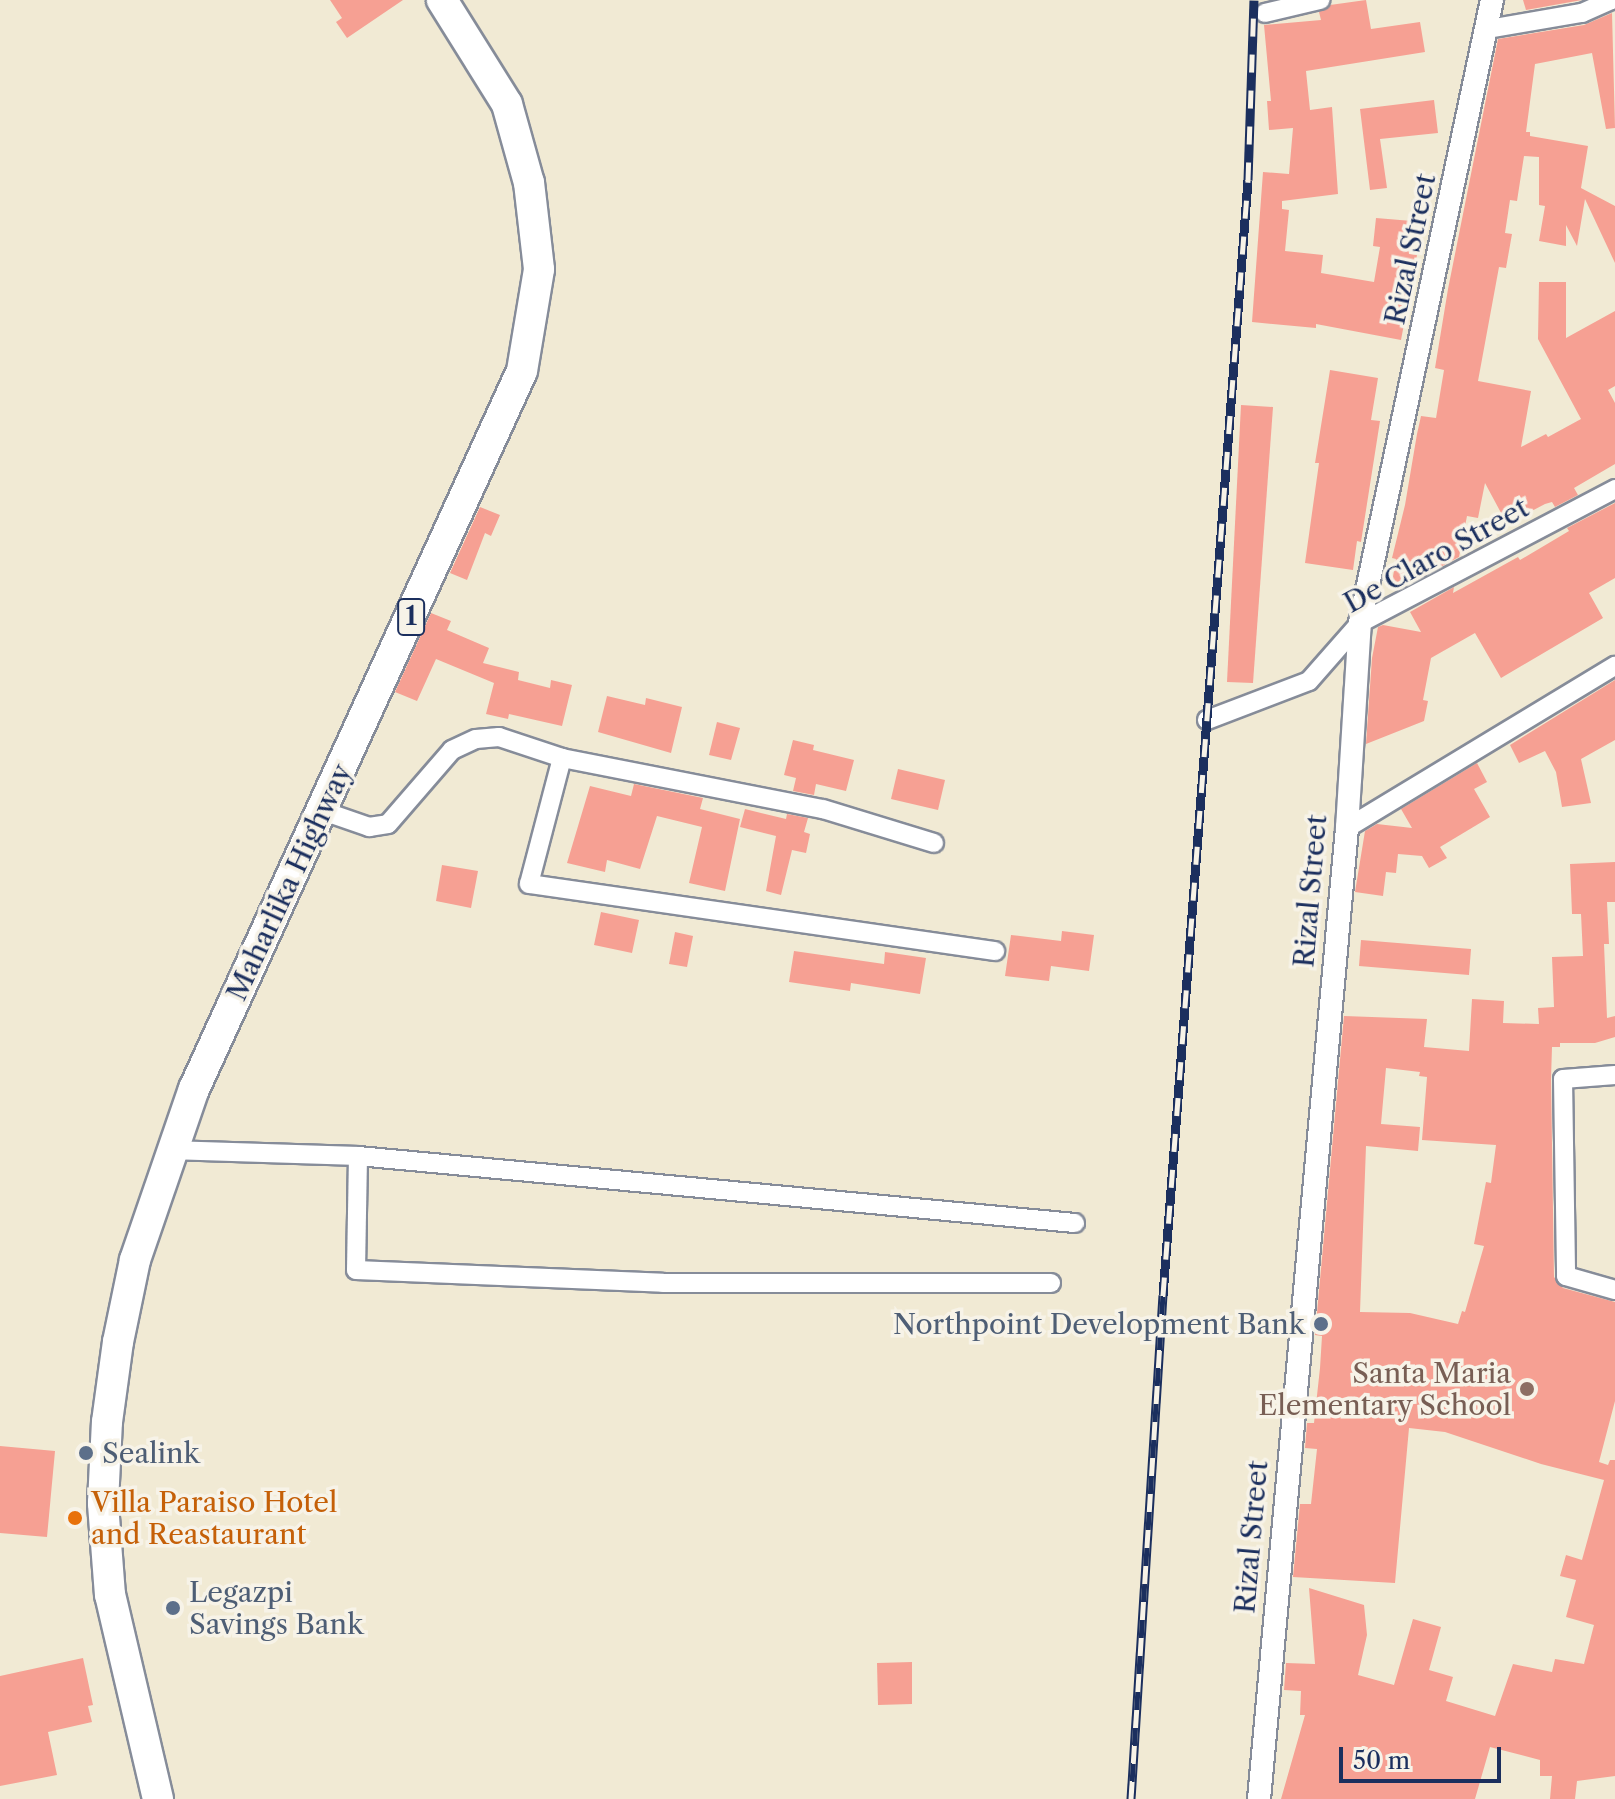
<!DOCTYPE html>
<style>
body{margin:0}
#map{position:relative;width:1615px;height:1799px;overflow:hidden;background:#f1ead4;font-family:"Libre Caslon Text",serif}
div>[style]{position:absolute}
.building>*{inset:0;background:#f6a093}
.roads{filter:drop-shadow(2px 0 #868c99) drop-shadow(-2px 0 #868c99) drop-shadow(0 2px #868c99) drop-shadow(0 -2px #868c99)}
.minor>*{height:18px;margin:-9px;padding:0 9px;transform-origin:9px;border-radius:9px;background:#fff}
.tertiary>*{height:22px;margin:-11px;padding:0 11px;transform-origin:11px;border-radius:11px;background:#fff}
.trunk>*{height:30px;margin:-15px;padding:0 15px;transform-origin:15px;border-radius:15px;background:#fff}
.rail>*{height:9px;margin-top:-4.5px;transform-origin:0;background:repeating-linear-gradient(90deg,#f7f3e8 0 18px,#1b2f5e 0 36px);box-sizing:border-box;border-block:2px solid #1b2f5e}
.dots>*{width:22px;height:22px;translate:-50% -50%;box-sizing:border-box;border:4px solid #f7f3e8;border-radius:50%}
span{translate:-50% -50%;white-space:nowrap;text-align:center;line-height:1.15;-webkit-text-stroke:7px #f7f3e8;paint-order:stroke}
.shield-label span{padding:2px 6px;background:#f7f3e8;border:2px solid;border-radius:6px;-webkit-text-stroke-width:0}
.shield-label{font-size:26px;color:#1b2f5e;font-weight:700}
.street-label{font-size:28px;color:#1b2f5e}
.service-label{font-size:28px;color:#4e5e75}
.right{translate:-100% -50%;text-align:right}
.left{translate:0 -50%;text-align:left}
.education-label{font-size:28px;color:#785e54}
.food-label{font-size:28px;color:#c56008}
.scale{position:absolute;left:1339px;top:1747px;width:162px;height:36px;box-sizing:border-box;border:4px solid #1b2f5e;border-top:0;padding-left:10px;font-size:24px;line-height:28px;white-space:nowrap;color:#1b2f5e;-webkit-text-stroke:6px #f7f3e8;paint-order:stroke}
</style>
<div id="map">
<div class="building">
<div style="clip-path:polygon(330px 0,403px 0,347px 38px,336px 22px,342px 18px)"></div>
<div style="clip-path:polygon(1366px 0,1371px 29px,1420px 22px,1425px 52px,1306px 71px,1310px 110px,1332px 107px,1338px 194px,1282px 201px,1282px 209px,1289px 210px,1285px 251px,1323px 255px,1321px 273px,1374px 282px,1380px 247px,1373px 246px,1376px 218px,1412px 221px,1409px 254px,1417px 255px,1401px 340px,1316px 324px,1316px 328px,1252px 322px,1263px 172px,1289px 174px,1293px 128px,1269px 130px,1267px 101px,1271px 101px,1264px 25px,1321px 20px,1319px 12px,1330px 5px)"></div>
<div style="clip-path:polygon(1523px 0,1582px 0,1526px 10px)"></div>
<div style="clip-path:polygon(1612px 13px,1615px 128px,1606px 129px,1592px 53px,1535px 64px,1526px 132px,1530px 132px,1530px 136px,1588px 146px,1581px 188px,1615px 206px,1615px 263px,1585px 199px,1577px 246px,1566px 225px,1566px 246px,1539px 241px,1545px 206px,1539px 205px,1539px 157px,1524px 156px,1517px 201px,1510px 200px,1505px 233px,1512px 234px,1506px 268px,1499px 267px,1478px 381px,1531px 391px,1521px 447px,1546px 434px,1548px 437px,1581px 419px,1538px 339px,1539px 282px,1566px 282px,1566px 338px,1615px 311px,1615px 386px,1608px 390px,1615px 403px,1615px 464px,1574px 488px,1578px 495px,1555px 507px,1552px 502px,1545px 504px,1507px 524px,1485px 483px,1478px 518px,1467px 516px,1459px 557px,1399px 589px,1391px 588px,1396px 559px,1392px 558px,1405px 505px,1417px 434px,1421px 416px,1436px 418px,1444px 370px,1435px 368px,1448px 289px,1498px 39px,1584px 25px)"></div>
<div style="clip-path:polygon(1434px 100px,1438px 133px,1380px 139px,1387px 188px,1370px 190px,1360px 109px)"></div>
<div style="clip-path:polygon(1330px 370px,1378px 378px,1371px 420px,1380px 421px,1361px 542px,1357px 541px,1353px 570px,1305px 563px,1319px 463px,1315px 463px)"></div>
<div style="clip-path:polygon(1241px 405px,1273px 407px,1253px 683px,1227px 682px)"></div>
<div style="clip-path:polygon(1615px 503px,1615px 578px,1589px 593px,1603px 618px,1501px 678px,1475px 633px,1431px 658px,1423px 700px,1428px 701px,1424px 721px,1366px 744px,1372px 658px,1378px 627px,1383px 625px,1421px 632px,1410px 612px,1454px 587px,1453px 593px,1518px 557px,1520px 560px,1569px 531px,1567px 528px)"></div>
<div style="clip-path:polygon(480px 507px,500px 515px,491px 536px,485px 533px,467px 580px,450px 573px)"></div>
<div style="clip-path:polygon(431px 613px,451px 621px,447px 630px,489px 648px,483px 663px,519px 672px,518px 680px,550px 688px,551px 680px,572px 685px,562px 726px,509px 714px,508px 719px,486px 714px,494px 683px,436px 659px,417px 701px,395px 692px)"></div>
<div style="clip-path:polygon(1615px 680px,1615px 740px,1581px 759px,1591px 803px,1562px 807px,1556px 772px,1545px 751px,1519px 763px,1510px 745px)"></div>
<div style="clip-path:polygon(607px 696px,645px 705px,646px 698px,682px 707px,671px 753px,598px 732px)"></div>
<div style="clip-path:polygon(717px 722px,740px 728px,731px 760px,709px 755px)"></div>
<div style="clip-path:polygon(793px 740px,814px 745px,813px 750px,854px 760px,846px 791px,816px 784px,814px 795px,793px 791px,796px 778px,784px 775px)"></div>
<div style="clip-path:polygon(1477px 763px,1487px 782px,1474px 789px,1490px 817px,1440px 847px,1447px 858px,1429px 868px,1422px 856px,1398px 854px,1396px 873px,1386px 872px,1383px 896px,1355px 892px,1365px 831px,1377px 824px,1412px 828px,1401px 809px)"></div>
<div style="clip-path:polygon(898px 769px,945px 780px,938px 810px,891px 799px)"></div>
<div style="clip-path:polygon(634px 784px,703px 798px,700px 809px,740px 819px,725px 891px,689px 883px,702px 827px,657px 816px,640px 869px,607px 860px,605px 872px,567px 863px,590px 786px,631px 796px)"></div>
<div style="clip-path:polygon(745px 809px,786px 819px,787px 814px,808px 818px,804px 832px,810px 834px,806px 853px,792px 850px,781px 895px,766px 891px,776px 836px,740px 827px)"></div>
<div style="clip-path:polygon(evenodd,1615px 862px,1615px 902px,1607px 902px,1609px 944px,1604px 944px,1607px 1018px,1615px 1016px,1615px 1037px,1595px 1043px,1560px 1043px,1560px 1047px,1552px 1047px,1551px 1079px,1554px 1277px,1563px 1288px,1615px 1302px,1615px 1401px,1599px 1462px,1608px 1465px,1610px 1460px,1615px 1460px,1615px 1776px,1577px 1781px,1575px 1799px,1550px 1799px,1552px 1776px,1540px 1776px,1540px 1760px,1490px 1747px,1475px 1799px,1281px 1799px,1305px 1715px,1300px 1715px,1301px 1691px,1284px 1690px,1286px 1663px,1315px 1664px,1309px 1588px,1364px 1605px,1367px 1635px,1358px 1675px,1394px 1685px,1413px 1619px,1441px 1627px,1429px 1670px,1453px 1677px,1446px 1701px,1495px 1716px,1513px 1664px,1552px 1672px,1555px 1659px,1584px 1664px,1594px 1625px,1566px 1617px,1576px 1580px,1560px 1576px,1566px 1555px,1582px 1560px,1604px 1480px,1541px 1464px,1445px 1432px,1409px 1428px,1395px 1583px,1293px 1577px,1300px 1504px,1311px 1504px,1317px 1449px,1305px 1448px,1307px 1423px,1314px 1423px,1320px 1368px,1322px 1336px,1315px 1335px,1344px 1016px,1427px 1019px,1424px 1047px,1469px 1051px,1472px 999px,1504px 1001px,1503px 1023px,1539px 1024px,1538px 1008px,1554px 1007px,1552px 957px,1583px 956px,1581px 914px,1572px 914px,1570px 864px,1615px 862px,1386px 1068px,1420px 1072px,1419px 1076px,1427px 1077px,1422px 1140px,1496px 1145px,1491px 1183px,1486px 1182px,1474px 1244px,1484px 1246px,1465px 1312px,1462px 1311px,1458px 1324px,1410px 1313px,1360px 1312px,1366px 1146px,1418px 1151px,1420px 1127px,1381px 1124px,1386px 1068px)"></div>
<div style="clip-path:polygon(442px 865px,478px 871px,471px 908px,436px 901px)"></div>
<div style="clip-path:polygon(601px 912px,639px 920px,632px 953px,594px 945px)"></div>
<div style="clip-path:polygon(1062px 931px,1094px 935px,1089px 971px,1051px 966px,1049px 981px,1005px 976px,1011px 935px,1061px 941px)"></div>
<div style="clip-path:polygon(675px 932px,693px 936px,687px 967px,669px 964px)"></div>
<div style="clip-path:polygon(1361px 940px,1471px 949px,1469px 975px,1359px 966px)"></div>
<div style="clip-path:polygon(794px 951px,884px 964px,885px 952px,926px 958px,920px 994px,851px 983px,850px 991px,789px 982px)"></div>
<div style="clip-path:polygon(0 1446px,55px 1451px,47px 1537px,0 1533px)"></div>
<div style="clip-path:polygon(83px 1658px,93px 1705px,88px 1706px,92px 1722px,48px 1732px,57px 1775px,0 1786px,0 1676px)"></div>
<div style="clip-path:polygon(912px 1662px,912px 1704px,878px 1705px,877px 1663px)"></div>
</div>
<div class="roads">
<div class="minor">
<div style="left:1265px;top:13px;width:57px;rotate:-13.3deg"></div>
<div style="left:1488px;top:29px;width:95px;rotate:-9.7deg"></div>
<div style="left:1582px;top:13px;width:32px;rotate:-24deg"></div>
<div style="left:1207px;top:720px;width:109px;rotate:-20.9deg"></div>
<div style="left:1309px;top:681px;width:77px;rotate:-48.7deg"></div>
<div style="left:1360px;top:623px;width:288px;rotate:-27.7deg"></div>
<div style="left:562px;top:758px;width:130px;rotate:104.7deg"></div>
<div style="left:529px;top:884px;width:471px;rotate:8.2deg"></div>
<div style="left:323px;top:811px;width:49px;rotate:19.2deg"></div>
<div style="left:369px;top:827px;width:19px;rotate:-9deg"></div>
<div style="left:388px;top:824px;width:98px;rotate:-49.1deg"></div>
<div style="left:452px;top:750px;width:26px;rotate:-25deg"></div>
<div style="left:476px;top:739px;width:23px;rotate:-5deg"></div>
<div style="left:499px;top:737px;width:66px;rotate:18.4deg"></div>
<div style="left:562px;top:758px;width:266px;rotate:11.1deg"></div>
<div style="left:823px;top:809px;width:116px;rotate:17deg"></div>
<div style="left:1347px;top:828px;width:313px;rotate:-31.2deg"></div>
<div style="left:1615px;top:1075px;width:52px;rotate:175.6deg"></div>
<div style="left:1563px;top:1079px;width:197px;rotate:89.1deg"></div>
<div style="left:1566px;top:1276px;width:51px;rotate:15.9deg"></div>
<div style="left:170px;top:1150px;width:188px;rotate:1.8deg"></div>
<div style="left:358px;top:1156px;width:720px;rotate:5.34deg"></div>
<div style="left:358px;top:1156px;width:114px;rotate:91deg"></div>
<div style="left:356px;top:1270px;width:307px;rotate:2.4deg"></div>
<div style="left:663px;top:1283px;width:388px"></div>
</div>
<div class="tertiary">
<div style="left:1259px;top:1799px;width:975px;rotate:-84.82deg"></div>
<div style="left:1347px;top:828px;width:205px;rotate:-86.4deg"></div>
<div style="left:1360px;top:623px;width:637px;rotate:-78.04deg"></div>
</div>
<div class="trunk">
<div style="left:158px;top:1799px;width:210px;rotate:-103.2deg"></div>
<div style="left:110px;top:1595px;width:92px;rotate:-94.4deg"></div>
<div style="left:103px;top:1503px;width:81px;rotate:-87.2deg"></div>
<div style="left:107px;top:1422px;width:81px;rotate:-82.2deg"></div>
<div style="left:118px;top:1342px;width:84px;rotate:-78.3deg"></div>
<div style="left:135px;top:1260px;width:181px;rotate:-71deg"></div>
<div style="left:194px;top:1089px;width:789px;rotate:-65.45deg"></div>
<div style="left:522px;top:371px;width:103px;rotate:-80.5deg"></div>
<div style="left:539px;top:269px;width:87px;rotate:-96.6deg"></div>
<div style="left:529px;top:183px;width:82px;rotate:-105.6deg"></div>
<div style="left:507px;top:104px;width:123px;rotate:-122deg"></div>
</div>
</div>
<div class="rail">
<div style="left:1131px;top:1799px;width:505px;rotate:-86.37deg"></div>
<div style="left:1163px;top:1295px;width:1118px;rotate:-85.64deg"></div>
<div style="left:1248px;top:180px;width:180px;rotate:-88.1deg"></div>
</div>
<div class="dots">
<div style="left:1321px;top:1324px;background:#5c6f8a"></div>
<div style="left:1527px;top:1389px;background:#8d6e63"></div>
<div style="left:86px;top:1453px;background:#5c6f8a"></div>
<div style="left:75px;top:1518px;background:#e8710a"></div>
<div style="left:173px;top:1608px;background:#5c6f8a"></div>
</div>
<div class="shield-label">
<span style="left:411px;top:617px">1</span>
</div>
<div class="street-label">
<span style="left:1410px;top:249px;rotate:-78deg">Rizal Street</span>
<span style="left:1436px;top:555px;rotate:-29deg">De Claro Street</span>
<span style="left:289px;top:882px;rotate:-65deg">Maharlika Highway</span>
<span style="left:1310px;top:891px;rotate:-85deg">Rizal Street</span>
<span style="left:1251px;top:1537px;rotate:-85deg">Rizal Street</span>
</div>
<div class="service-label">
<span class="right" style="left:1305px;top:1324px">Northpoint Development Bank</span>
<span class="left" style="left:102px;top:1453px">Sealink</span>
<span class="left" style="left:189px;top:1608px">Legazpi<br>Savings Bank</span>
</div>
<div class="education-label">
<span class="right" style="left:1511px;top:1389px">Santa Maria<br>Elementary School</span>
</div>
<div class="food-label">
<span class="left" style="left:91px;top:1518px">Villa Paraiso Hotel<br>and Reastaurant</span>
</div>
<div class="scale">50 m</div>
</div>
